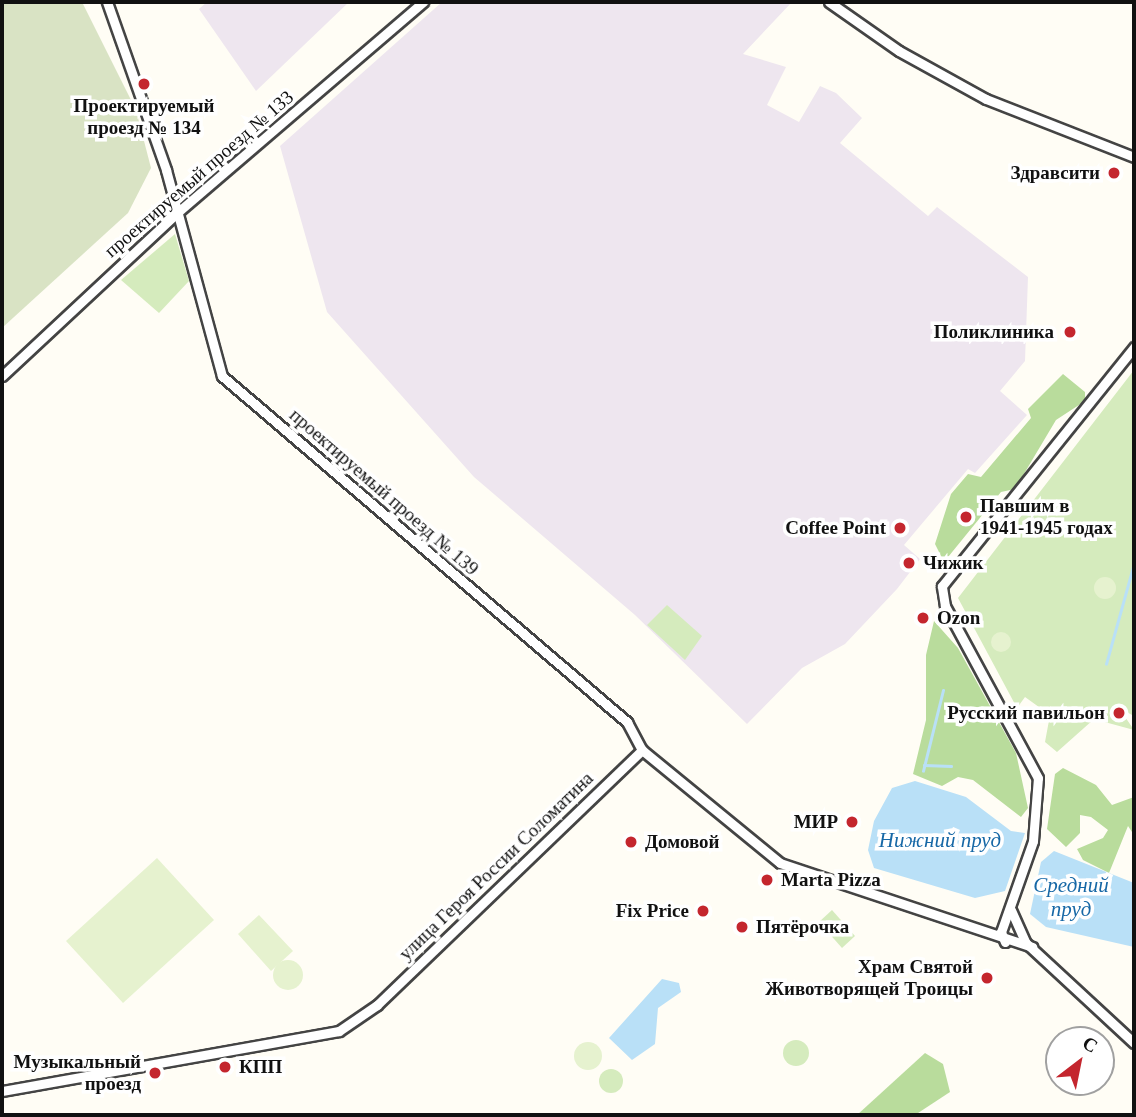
<!DOCTYPE html>
<meta charset="utf-8">
<style>
body{margin:0}
#map{position:relative;width:1136px;height:1117px;overflow:hidden;background:#fffdf5;font-family:Georgia,serif}
div>[style]{position:absolute}
.industrial>*{inset:0;background:#eee6ef}
.green>*{inset:0;background:#d5ebbd}
.round{border-radius:50%}
.forest>*{inset:0;background:#b9dc9c}
.cemetery>*{inset:0;background:#d9e3c4}
.pitch>*{inset:0;background:#e6f2cf}
.water>*{inset:0;background:#b9e0f7}
.stream>*{height:2.5px;margin:-1.25px;padding:0 1.25px;transform-origin:1.25px;border-radius:1.25px;background:#b9e0f7}
.roads{filter:drop-shadow(2px 0 #444) drop-shadow(-2px 0 #444) drop-shadow(0 2px #444) drop-shadow(0 -2px #444)}
.tertiary>*{height:9px;margin:-4.5px;padding:0 4.5px;transform-origin:4.5px;border-radius:4.5px;background:#fff}
.dots>*{width:19px;height:19px;translate:-50% -50%;box-sizing:border-box;border:4px solid #fff;border-radius:50%}
span{translate:-50% -50%;white-space:nowrap;text-align:center;line-height:1.15;-webkit-text-stroke:7px #fff;paint-order:stroke}
.poi-label{font-size:19px;color:#111;font-weight:700}
.right{translate:-100% -50%;text-align:right}
.left{translate:0 -50%;text-align:left}
.street-label{font-size:19px;color:#111}
.water-label{font-size:21px;color:#1768a6;font-style:italic}
.frame{position:absolute;inset:0;border:4px solid #111;pointer-events:none}
.north{position:absolute;left:1045px;top:1026px;width:70px;height:70px;box-sizing:border-box;background:#fff;border:2px solid #a0a0a0;border-radius:50%;rotate:32deg;font-size:19px;font-weight:700;line-height:28px;text-align:center;color:#111}
.north::after{content:'';display:block;margin:auto;width:24px;height:32px;background:#c4262e;clip-path:polygon(50% 0,100% 100%,50% 72%,0 100%)}
</style>
<div id="map">
<div class="industrial">
<div style="clip-path:polygon(207px 2px,349px 2px,256px 91px,199px 9px)"></div>
<div style="clip-path:polygon(442px 2px,792px 2px,743px 54px,786px 67px,767px 105px,799px 122px,820px 86px,836px 93px,862px 118px,840px 143px,928px 216px,937px 207px,1028px 277px,1025px 361px,1000px 391px,1027px 415px,975px 473px,968px 469px,904px 545px,920px 559px,897px 589px,845px 644px,802px 668px,747px 724px,635px 615px,474px 477px,327px 312px,280px 146px)"></div>
</div>
<div class="green">
<div style="clip-path:polygon(175px 234px,189px 281px,159px 313px,121px 280px)"></div>
<div style="clip-path:polygon(1134px 370px,1134px 716px,1119px 708px,1134px 730px,1101px 721px,1102px 712px,1057px 752px,1045px 742px,1050px 715px,1025px 697px,1017px 708px,958px 598px)"></div>
<div style="clip-path:polygon(667px 605px,702px 636px,685px 660px,647px 625px)"></div>
<div style="clip-path:polygon(832px 910px,855px 936px,842px 948px,819px 922px)"></div>
<div class="round" style="left:783px;top:1040px;width:26px;height:26px"></div>
<div class="round" style="left:599px;top:1069px;width:24px;height:24px"></div>
</div>
<div class="forest">
<div style="clip-path:polygon(1063px 374px,1085px 392px,1085px 401px,1056px 420px,1015px 489px,1001px 492px,944px 562px,935px 544px,951px 494px,968px 474px,981px 477px,1031px 418px,1028px 409px)"></div>
<div style="clip-path:polygon(934px 621px,958px 648px,1016px 753px,1028px 808px,1021px 817px,973px 780px,958px 777px,942px 786px,913px 774px,926px 720px,926px 655px)"></div>
<div style="clip-path:polygon(1063px 768px,1096px 785px,1112px 805px,1134px 797px,1134px 835px,1128px 826px,1109px 873px,1083px 860px,1077px 849px,1103px 838px,1108px 830px,1091px 817px,1080px 815px,1080px 833px,1066px 847px,1047px 829px,1055px 774px)"></div>
<div style="clip-path:polygon(925px 1053px,943px 1064px,950px 1092px,915px 1115px,857px 1115px)"></div>
</div>
<div class="cemetery">
<div style="clip-path:polygon(2px 2px,82px 2px,136px 110px,151px 168px,128px 213px,2px 328px)"></div>
</div>
<div class="pitch">
<div class="round" style="left:1094px;top:577px;width:22px;height:22px"></div>
<div class="round" style="left:991px;top:632px;width:20px;height:20px"></div>
<div style="clip-path:polygon(157px 858px,214px 920px,123px 1003px,66px 941px)"></div>
<div style="clip-path:polygon(259px 915px,293px 951px,271px 971px,238px 934px)"></div>
<div class="round" style="left:273px;top:960px;width:30px;height:30px"></div>
<div class="round" style="left:574px;top:1042px;width:28px;height:28px"></div>
</div>
<div class="water">
<div style="clip-path:polygon(915px 781px,966px 797px,1011px 831px,1025px 833px,1005px 891px,975px 898px,874px 868px,868px 850px,874px 821px,892px 788px)"></div>
<div style="clip-path:polygon(1054px 851px,1134px 883px,1134px 947px,1046px 927px,1030px 914px,1041px 862px)"></div>
<div style="clip-path:polygon(662px 979px,679px 983px,681px 992px,658px 1008px,655px 1044px,632px 1060px,609px 1038px)"></div>
</div>
<div class="stream">
<div style="left:1106px;top:664px;width:105px;rotate:-74.5deg"></div>
<div style="left:924px;top:765px;width:27px;rotate:2deg"></div>
<div style="left:923px;top:771px;width:83px;rotate:-76.1deg"></div>
</div>
<div class="roads">
<div class="tertiary">
<div style="left:107px;top:2px;width:178px;rotate:70.6deg"></div>
<div style="left:166px;top:170px;width:213px;rotate:74.8deg"></div>
<div style="left:222px;top:376px;width:533px;rotate:40.51deg"></div>
<div style="left:627px;top:722px;width:32px;rotate:62deg"></div>
<div style="left:829px;top:2px;width:85px;rotate:35deg"></div>
<div style="left:899px;top:51px;width:99px;rotate:28.9deg"></div>
<div style="left:986px;top:99px;width:159px;rotate:21.4deg"></div>
<div style="left:2px;top:376px;width:241px;rotate:-43deg"></div>
<div style="left:178px;top:212px;width:323px;rotate:-40.6deg"></div>
<div style="left:642px;top:750px;width:178px;rotate:39.3deg"></div>
<div style="left:780px;top:863px;width:266px;rotate:18.4deg"></div>
<div style="left:1011px;top:910px;width:36px;rotate:66deg"></div>
<div style="left:1026px;top:943px;width:147px;rotate:42.8deg"></div>
<div style="left:1005px;top:942px;width:11px;rotate:-112deg"></div>
<div style="left:1001px;top:932px;width:96px;rotate:-70.6deg"></div>
<div style="left:1033px;top:841px;width:63px;rotate:-85.5deg"></div>
<div style="left:1038px;top:778px;width:196px;rotate:-118.4deg"></div>
<div style="left:945px;top:606px;width:20px;rotate:-99deg"></div>
<div style="left:942px;top:586px;width:307px;rotate:-51.2deg"></div>
<div style="left:2px;top:1091px;width:342px;rotate:-10.1deg"></div>
<div style="left:339px;top:1031px;width:46px;rotate:-34.4deg"></div>
<div style="left:377px;top:1005px;width:368px;rotate:-43.9deg"></div>
</div>
</div>
<div class="dots">
<div style="left:144px;top:84px;background:#c4262e"></div>
<div style="left:1114px;top:173px;background:#c4262e"></div>
<div style="left:1070px;top:332px;background:#c4262e"></div>
<div style="left:966px;top:517px;background:#c4262e"></div>
<div style="left:900px;top:528px;background:#c4262e"></div>
<div style="left:909px;top:563px;background:#c4262e"></div>
<div style="left:923px;top:618px;background:#c4262e"></div>
<div style="left:1119px;top:713px;background:#c4262e"></div>
<div style="left:852px;top:822px;background:#c4262e"></div>
<div style="left:631px;top:842px;background:#c4262e"></div>
<div style="left:767px;top:880px;background:#c4262e"></div>
<div style="left:703px;top:911px;background:#c4262e"></div>
<div style="left:742px;top:927px;background:#c4262e"></div>
<div style="left:987px;top:978px;background:#c4262e"></div>
<div style="left:225px;top:1067px;background:#c4262e"></div>
<div style="left:155px;top:1073px;background:#c4262e"></div>
</div>
<div class="poi-label">
<span style="left:144px;top:117px">Проектируемый<br>проезд № 134</span>
<span class="right" style="left:1100px;top:173px">Здравсити</span>
<span class="right" style="left:1054px;top:332px">Поликлиника</span>
<span class="left" style="left:980px;top:517px">Павшим в<br>1941-1945 годах</span>
<span class="right" style="left:886px;top:528px">Coffee Point</span>
<span class="left" style="left:923px;top:563px">Чижик</span>
<span class="left" style="left:937px;top:618px">Ozon</span>
<span class="right" style="left:1105px;top:713px">Русский павильон</span>
<span class="right" style="left:838px;top:822px">МИР</span>
<span class="left" style="left:645px;top:842px">Домовой</span>
<span class="left" style="left:781px;top:880px">Marta Pizza</span>
<span class="right" style="left:689px;top:911px">Fix Price</span>
<span class="left" style="left:756px;top:927px">Пятёрочка</span>
<span class="right" style="left:973px;top:978px">Храм Святой<br>Животворящей Троицы</span>
<span class="right" style="left:141px;top:1073px">Музыкальный<br>проезд</span>
<span class="left" style="left:239px;top:1067px">КПП</span>
</div>
<div class="street-label">
<span style="left:199px;top:174px;rotate:-41deg">проектируемый проезд № 133</span>
<span style="left:384px;top:492px;rotate:41deg">проектируемый проезд № 139</span>
<span style="left:496px;top:866px;rotate:-44deg">улица Героя России Соломатина</span>
</div>
<div class="water-label">
<span style="left:940px;top:840px">Нижний пруд</span>
<span style="left:1071px;top:897px">Средний<br>пруд</span>
</div>
<div class="frame"></div>
<div class="north">С</div>
</div>
